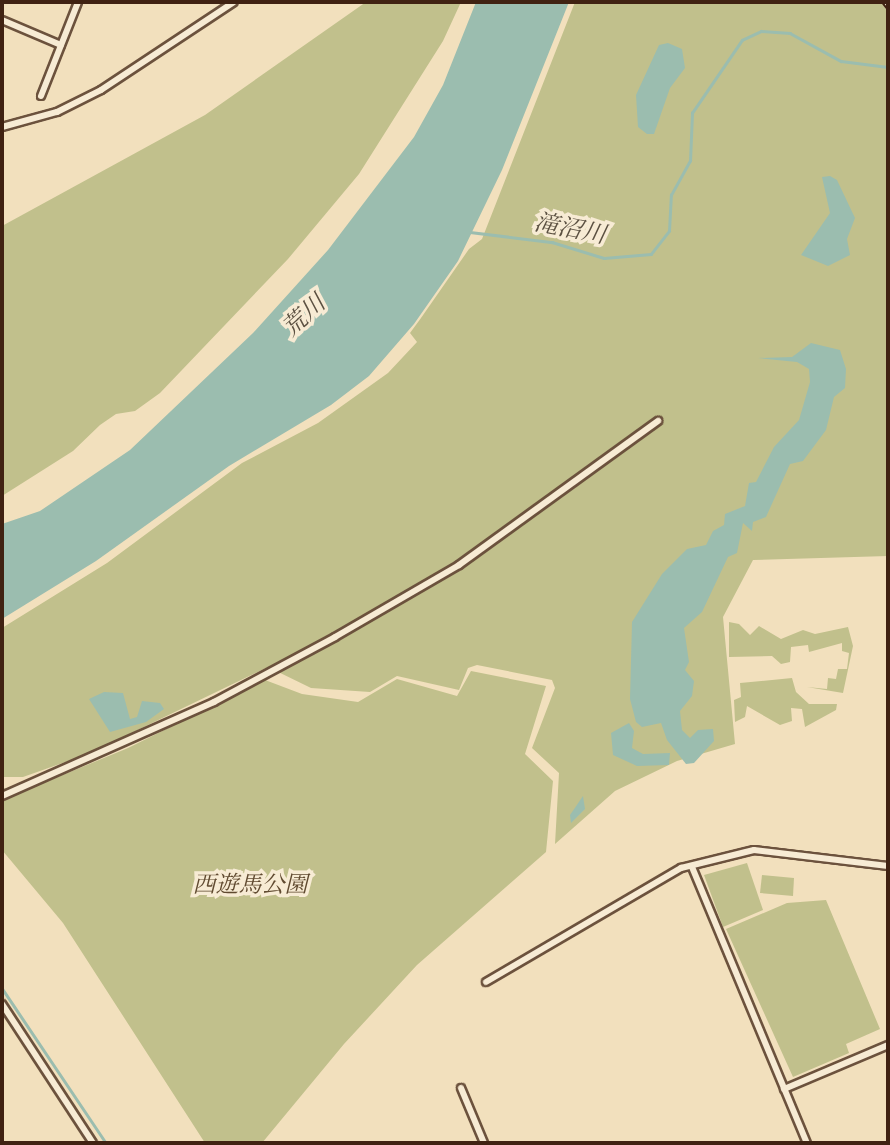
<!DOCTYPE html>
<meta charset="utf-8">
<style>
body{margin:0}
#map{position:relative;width:890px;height:1145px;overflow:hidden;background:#f2e0bd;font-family:"IM FELL French Canon","Noto Serif JP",serif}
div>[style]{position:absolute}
.green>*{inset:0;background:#c1c08c}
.water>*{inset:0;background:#9bbdaf}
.stream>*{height:2.5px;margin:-1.25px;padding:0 1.25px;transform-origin:1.25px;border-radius:1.25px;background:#9bbdaf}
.roads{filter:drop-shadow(2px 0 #6c523d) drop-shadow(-2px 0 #6c523d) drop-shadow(0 2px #6c523d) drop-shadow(0 -2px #6c523d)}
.street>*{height:6px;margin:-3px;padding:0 3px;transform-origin:3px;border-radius:3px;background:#f7ebd4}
.rail>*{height:5px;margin-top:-2.5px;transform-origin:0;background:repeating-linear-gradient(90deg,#f7ebd4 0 8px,#402212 0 16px);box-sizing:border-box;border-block:2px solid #402212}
span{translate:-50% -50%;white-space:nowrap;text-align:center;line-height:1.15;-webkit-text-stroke:7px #f7ebd4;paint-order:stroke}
.park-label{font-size:23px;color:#604a30;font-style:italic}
.water-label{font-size:24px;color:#5b5041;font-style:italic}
.frame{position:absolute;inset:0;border:4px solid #402212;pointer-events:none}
</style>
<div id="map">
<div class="green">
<div style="clip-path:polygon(366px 2px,461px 2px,443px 41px,359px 174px,288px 259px,160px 393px,135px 411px,116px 414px,100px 425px,73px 451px,2px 496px,2px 226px,205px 115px)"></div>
<div style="clip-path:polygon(575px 2px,888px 2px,888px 556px,753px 560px,723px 617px,735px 744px,677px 761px,615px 791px,555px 844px,559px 773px,532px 748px,555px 688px,552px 680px,477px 665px,468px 668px,459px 690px,397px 676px,370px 692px,311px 688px,268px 667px,88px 754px,23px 777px,2px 777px,2px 628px,107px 563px,242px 463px,318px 423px,388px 373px,417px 342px,410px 333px,421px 318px,469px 249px,482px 239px)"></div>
<div style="clip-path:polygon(729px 622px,739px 624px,750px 635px,759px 626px,781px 639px,803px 630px,815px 634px,848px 627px,853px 646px,843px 693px,807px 687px,827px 689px,828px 678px,836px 679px,838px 669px,847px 669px,849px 653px,842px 651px,842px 643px,809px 652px,808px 645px,791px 647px,790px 662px,781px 664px,772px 656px,729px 657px)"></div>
<div style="clip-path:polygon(471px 671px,546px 686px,525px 754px,553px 781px,546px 852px,417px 965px,344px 1044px,262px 1143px,205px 1143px,63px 923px,2px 850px,2px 788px,24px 791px,128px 748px,265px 680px,302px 694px,358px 702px,397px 679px,457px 696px)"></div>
<div style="clip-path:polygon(792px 678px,796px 692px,809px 704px,837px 704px,836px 710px,805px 727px,802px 709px,791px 708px,792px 721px,780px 725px,747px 706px,745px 717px,735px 722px,734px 700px,741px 697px,740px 683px)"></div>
<div style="clip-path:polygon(747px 863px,763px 910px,723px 927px,704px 875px)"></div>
<div style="clip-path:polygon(762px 875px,794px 878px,793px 896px,760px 893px)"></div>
<div style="clip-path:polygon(826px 900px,880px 1029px,846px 1044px,849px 1053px,793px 1077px,726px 929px,787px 903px)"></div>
</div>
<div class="water">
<div style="clip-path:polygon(476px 2px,569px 2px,502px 170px,458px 261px,414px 324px,369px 376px,331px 405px,229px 466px,96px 561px,2px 619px,2px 524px,40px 511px,130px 450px,253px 333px,328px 250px,414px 137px,443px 85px)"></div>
<div style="clip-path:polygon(668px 43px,682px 49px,685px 68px,670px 88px,654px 134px,647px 134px,638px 127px,636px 95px,659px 45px)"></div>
<div style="clip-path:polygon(830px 176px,837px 180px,855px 218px,847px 239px,850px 255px,828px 266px,801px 255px,830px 213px,822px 177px)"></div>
<div style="clip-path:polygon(811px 343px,840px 350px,846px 369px,845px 388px,834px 397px,826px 430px,803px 461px,790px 464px,766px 517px,753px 522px,752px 531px,743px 523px,737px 553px,728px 557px,702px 612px,684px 628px,689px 662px,685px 670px,694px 681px,692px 696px,680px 711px,682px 730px,690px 738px,698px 730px,713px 729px,714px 741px,694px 763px,686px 764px,667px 740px,661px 723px,642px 727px,636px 722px,630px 699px,632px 622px,662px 574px,687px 549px,706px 545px,713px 531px,724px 525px,725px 514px,745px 506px,749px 483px,756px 482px,774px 447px,799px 420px,810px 382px,809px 369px,797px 362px,758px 358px,792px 357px)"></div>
<div style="clip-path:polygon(104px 692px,123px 693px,130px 719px,137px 717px,142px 701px,160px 703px,164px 709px,146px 722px,110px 732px,89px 699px)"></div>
<div style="clip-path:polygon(629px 723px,634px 731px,632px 748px,643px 754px,670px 753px,669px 765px,637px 766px,613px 755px,611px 733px)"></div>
<div style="clip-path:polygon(583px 796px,585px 809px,571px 823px,570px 815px)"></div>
</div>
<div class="stream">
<div style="left:470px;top:232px;width:83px;rotate:7deg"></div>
<div style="left:552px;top:242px;width:54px;rotate:17.1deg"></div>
<div style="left:604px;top:258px;width:47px;rotate:-4.9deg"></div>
<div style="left:651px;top:254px;width:29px;rotate:-52deg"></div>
<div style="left:669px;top:231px;width:36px;rotate:-87deg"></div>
<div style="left:671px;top:195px;width:39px;rotate:-61deg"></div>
<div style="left:690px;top:161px;width:48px;rotate:-87.6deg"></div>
<div style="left:692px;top:113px;width:88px;rotate:-55.6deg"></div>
<div style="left:742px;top:40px;width:21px;rotate:-25deg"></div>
<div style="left:761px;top:31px;width:29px;rotate:4deg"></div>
<div style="left:790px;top:33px;width:58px;rotate:28.8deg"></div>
<div style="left:841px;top:61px;width:47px;rotate:7.3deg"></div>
<div style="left:2px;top:988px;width:187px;rotate:56.1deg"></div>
</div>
<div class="roads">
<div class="street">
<div style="left:2px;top:20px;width:64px;rotate:23deg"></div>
<div style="left:41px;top:96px;width:101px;rotate:-68.5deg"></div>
<div style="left:2px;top:127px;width:57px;rotate:-15.3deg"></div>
<div style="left:57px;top:112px;width:49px;rotate:-26.6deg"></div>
<div style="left:101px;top:90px;width:159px;rotate:-33.5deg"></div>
<div style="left:2px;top:796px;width:232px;rotate:-23.9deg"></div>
<div style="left:214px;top:702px;width:137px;rotate:-28.2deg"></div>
<div style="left:335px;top:637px;width:143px;rotate:-30.1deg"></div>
<div style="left:459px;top:565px;width:246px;rotate:-35.9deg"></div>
<div style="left:692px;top:867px;width:299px;rotate:67.4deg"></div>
<div style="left:486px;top:982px;width:226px;rotate:-30.3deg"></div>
<div style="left:681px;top:868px;width:75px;rotate:-13.9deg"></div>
<div style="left:754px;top:850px;width:135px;rotate:6.8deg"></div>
<div style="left:2px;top:1004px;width:166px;rotate:56.8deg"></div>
<div style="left:461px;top:1088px;width:60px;rotate:67.3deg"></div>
<div style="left:784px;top:1089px;width:113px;rotate:-22.9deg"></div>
</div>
</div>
<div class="rail">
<div style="left:884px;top:2px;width:6px;rotate:51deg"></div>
</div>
<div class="park-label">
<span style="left:250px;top:885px">西遊馬公園</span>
</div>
<div class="water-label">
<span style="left:570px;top:229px;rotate:11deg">滝沼川</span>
<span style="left:304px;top:316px;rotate:-42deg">荒川</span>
</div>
<div class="frame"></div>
</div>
